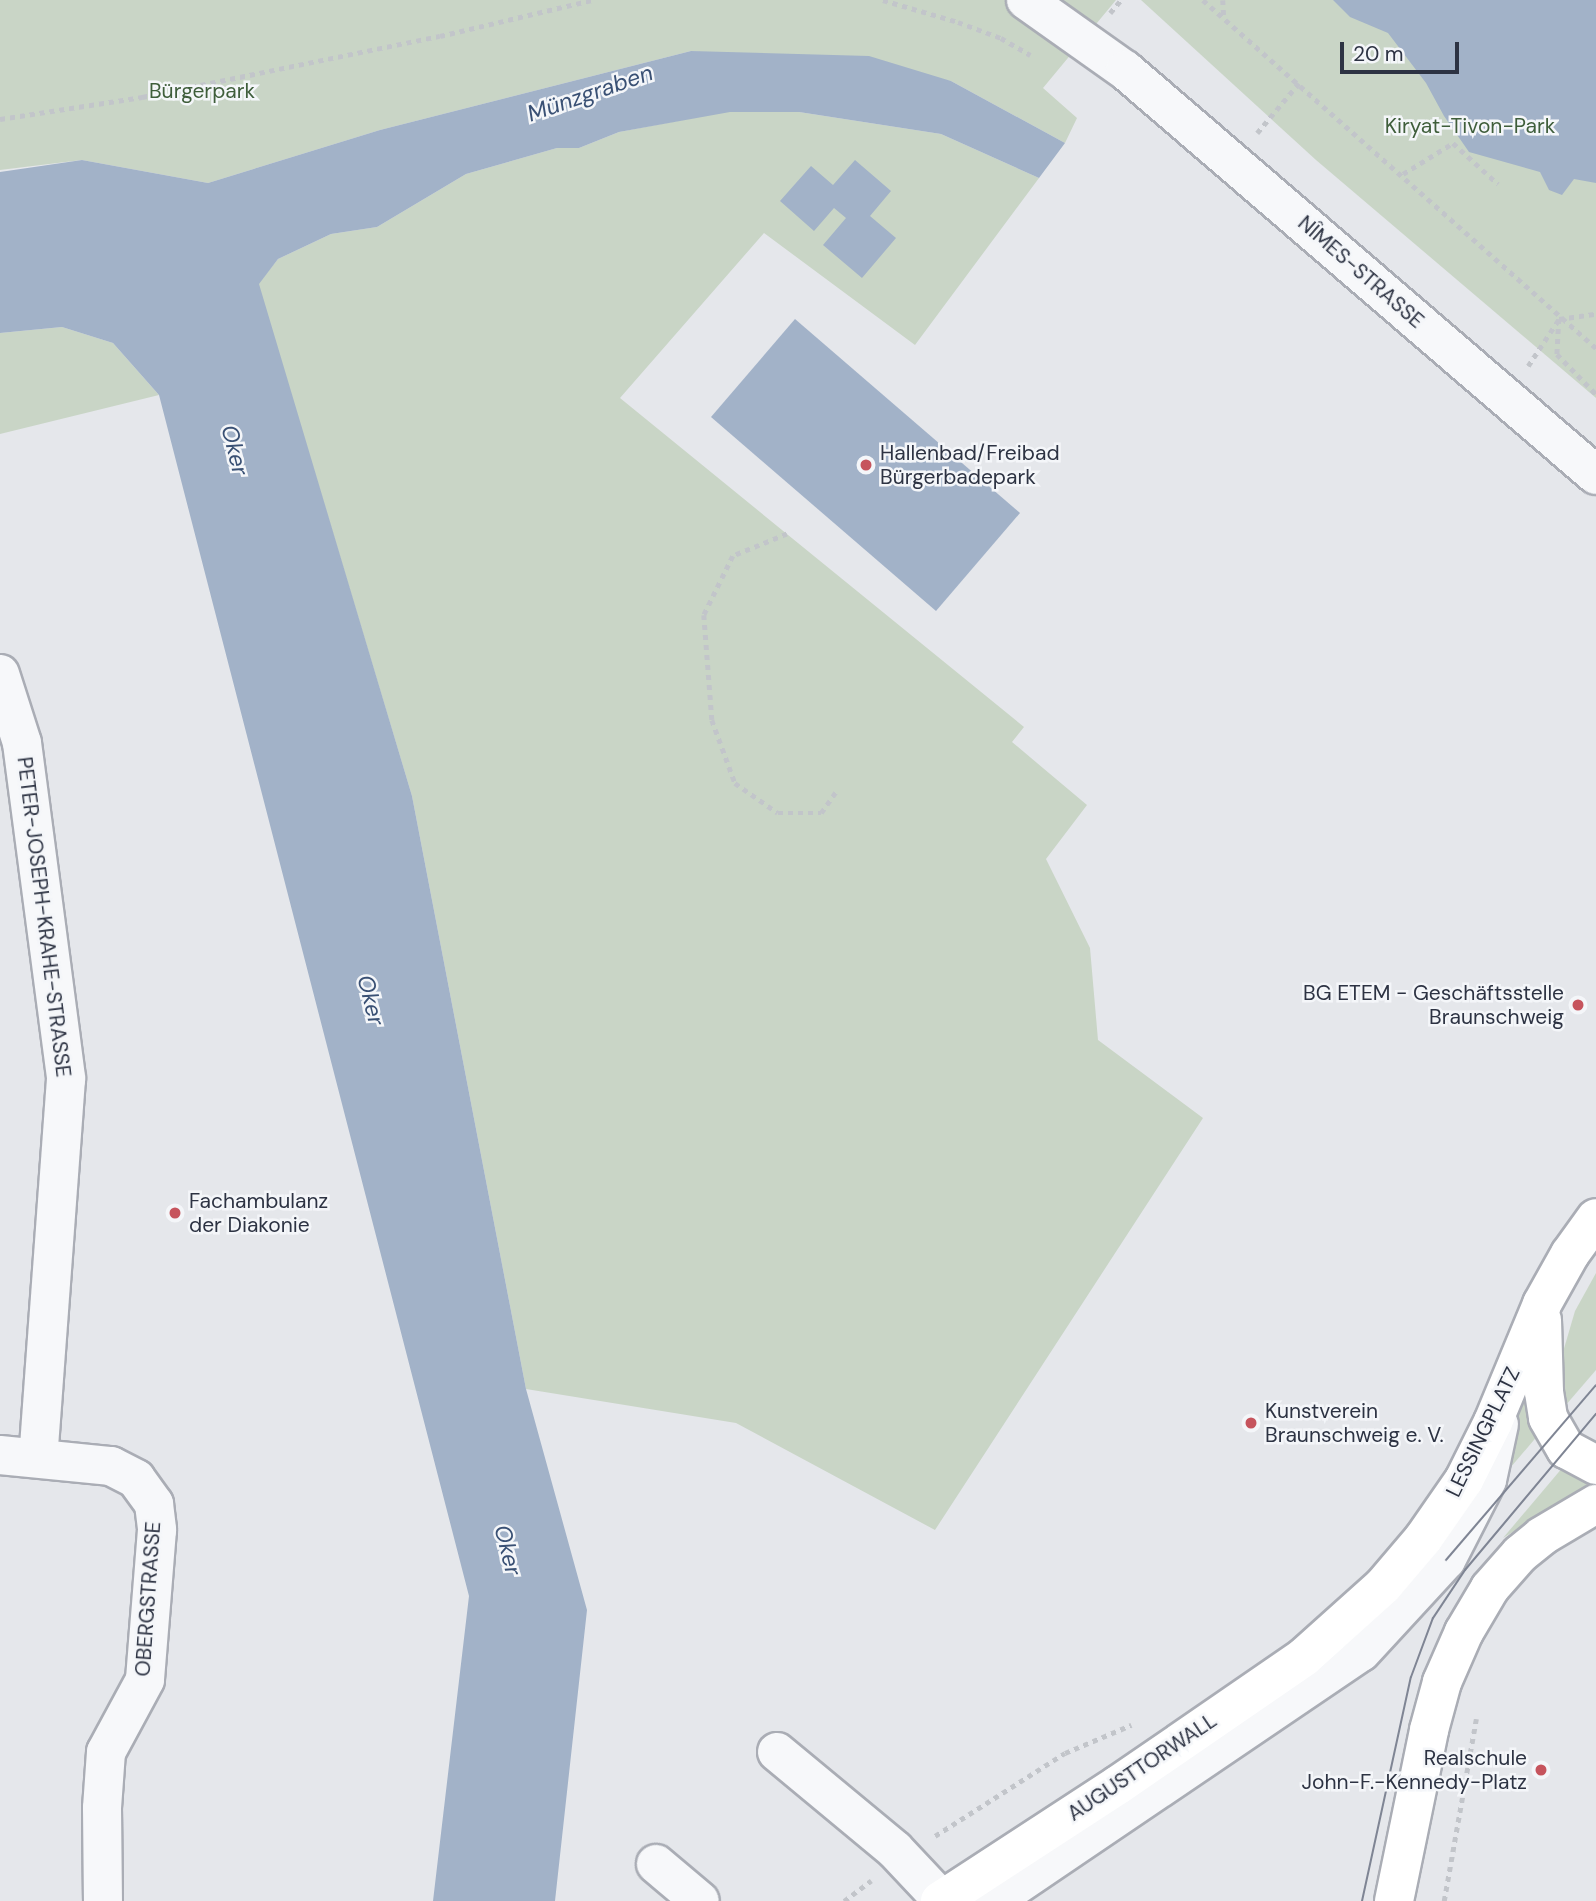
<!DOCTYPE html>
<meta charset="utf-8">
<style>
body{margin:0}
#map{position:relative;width:1596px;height:1901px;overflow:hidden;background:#e5e7eb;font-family:"DM Sans",sans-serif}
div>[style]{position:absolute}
.green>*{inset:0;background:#c9d5c6}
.water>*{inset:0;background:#a2b2c8}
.path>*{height:4.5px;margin-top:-2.25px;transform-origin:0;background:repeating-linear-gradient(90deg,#c2c5ca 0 5px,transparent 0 10px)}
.roads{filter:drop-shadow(2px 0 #aaadb5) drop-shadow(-2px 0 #aaadb5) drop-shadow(0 2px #aaadb5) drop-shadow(0 -2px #aaadb5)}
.minor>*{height:38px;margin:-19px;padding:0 19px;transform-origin:19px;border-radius:19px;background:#f7f8fa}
.major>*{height:38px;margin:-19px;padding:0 19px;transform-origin:19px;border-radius:19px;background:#fff}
.tram>*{height:2px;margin:-1px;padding:0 1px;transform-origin:1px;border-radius:1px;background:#7f8594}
.dots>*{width:19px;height:19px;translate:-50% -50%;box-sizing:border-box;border:4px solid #f4f6f9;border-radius:50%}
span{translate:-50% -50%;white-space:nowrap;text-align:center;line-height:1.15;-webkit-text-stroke:5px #f4f6f9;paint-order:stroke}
.park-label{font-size:21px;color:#3f5e3b}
.street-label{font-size:21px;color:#2d3343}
.poi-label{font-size:21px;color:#2d3343}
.left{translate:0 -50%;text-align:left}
.right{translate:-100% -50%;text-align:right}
.water-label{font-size:23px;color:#395074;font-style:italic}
.scale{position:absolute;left:1340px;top:42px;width:119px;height:32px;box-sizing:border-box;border:4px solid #2d3343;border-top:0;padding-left:9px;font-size:21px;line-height:24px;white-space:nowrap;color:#2d3343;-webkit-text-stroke:5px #f4f6f9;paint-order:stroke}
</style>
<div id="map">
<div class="green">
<div style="clip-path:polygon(0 0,1116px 0,1043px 88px,1077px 118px,1065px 143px,951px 81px,691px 51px,380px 130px,208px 183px,82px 160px,0 170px)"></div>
<div style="clip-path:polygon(1141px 0,1596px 0,1596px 398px,1316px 160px)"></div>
<div style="clip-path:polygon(730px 111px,799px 112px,941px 134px,1039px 178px,915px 345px,764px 233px,620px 398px,1024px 727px,1012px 742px,1087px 805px,1046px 859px,1090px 948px,1098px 1040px,1203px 1118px,935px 1530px,736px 1423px,526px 1389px,412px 796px,258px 284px,278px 259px,331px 234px,377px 227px,466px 174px,557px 148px,579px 148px,619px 132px)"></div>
<div style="clip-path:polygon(62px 327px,113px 343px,159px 395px,0 434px,0 333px)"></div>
<div style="clip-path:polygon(1596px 1273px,1596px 1370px,1565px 1406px,1563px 1352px,1575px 1311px)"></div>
<div style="clip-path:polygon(1531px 1382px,1539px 1434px,1482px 1501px,1509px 1438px)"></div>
<div style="clip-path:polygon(1563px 1467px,1596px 1481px,1503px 1538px)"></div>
</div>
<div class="water">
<div style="clip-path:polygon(1333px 0,1596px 0,1596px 183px,1574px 179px,1562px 195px,1549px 190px,1540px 172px,1469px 152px,1444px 116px,1426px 83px,1388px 33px,1350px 17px)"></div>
<div style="clip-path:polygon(691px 51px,869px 56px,951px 81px,1065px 143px,1039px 178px,941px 134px,799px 112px,730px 112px,619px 132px,579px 148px,557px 148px,466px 174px,377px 227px,331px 234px,278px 259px,259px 284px,412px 796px,526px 1389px,587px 1610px,555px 1901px,433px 1901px,469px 1596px,159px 395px,113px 343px,62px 327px,0 333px,0 172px,82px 160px,208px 183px,380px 130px)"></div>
<div style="clip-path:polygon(855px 160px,891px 191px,870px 216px,896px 238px,862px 278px,823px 245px,846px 218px,834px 208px,814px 231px,780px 201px,811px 166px,833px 185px)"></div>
<div style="clip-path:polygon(795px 319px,1020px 513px,936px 611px,711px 417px)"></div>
</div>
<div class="path">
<div style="left:883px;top:0;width:78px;rotate:16.3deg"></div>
<div style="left:958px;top:22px;width:46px;rotate:20.4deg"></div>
<div style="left:1001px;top:38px;width:34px;rotate:30deg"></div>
<div style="left:1203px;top:0;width:525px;rotate:41.52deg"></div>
<div style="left:1223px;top:0;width:17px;rotate:87deg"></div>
<div style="left:1110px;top:13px;width:17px;rotate:-50deg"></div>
<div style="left:0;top:119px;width:144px;rotate:-8.8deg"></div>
<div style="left:142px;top:97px;width:304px;rotate:-11.6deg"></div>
<div style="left:440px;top:36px;width:156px;rotate:-13.3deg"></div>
<div style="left:1257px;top:133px;width:65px;rotate:-50deg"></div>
<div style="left:1403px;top:174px;width:59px;rotate:-31.8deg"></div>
<div style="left:1453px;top:143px;width:61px;rotate:42.3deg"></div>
<div style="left:1559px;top:319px;width:35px;rotate:93deg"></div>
<div style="left:1557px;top:354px;width:56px;rotate:45.7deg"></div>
<div style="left:1528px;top:366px;width:56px;rotate:-56.6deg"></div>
<div style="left:1559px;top:319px;width:37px;rotate:-8deg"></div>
<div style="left:787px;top:534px;width:58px;rotate:157.8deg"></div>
<div style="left:733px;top:556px;width:66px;rotate:116.2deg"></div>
<div style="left:704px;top:615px;width:105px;rotate:85.6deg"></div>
<div style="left:712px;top:720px;width:67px;rotate:69.9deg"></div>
<div style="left:735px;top:783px;width:52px;rotate:34.9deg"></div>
<div style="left:778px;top:813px;width:43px"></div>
<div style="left:821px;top:813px;width:29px;rotate:-55deg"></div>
<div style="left:935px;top:1836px;width:154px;rotate:-32.6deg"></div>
<div style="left:1065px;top:1753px;width:72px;rotate:-23deg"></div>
<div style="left:844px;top:1901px;width:34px;rotate:-37deg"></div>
<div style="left:1444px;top:1901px;width:185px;rotate:-80deg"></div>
</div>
<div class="roads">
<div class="minor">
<div style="left:1026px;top:0;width:121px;rotate:35.3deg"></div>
<div style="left:1125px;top:70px;width:621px;rotate:40.69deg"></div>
<div style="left:0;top:674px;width:72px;rotate:72.3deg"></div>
<div style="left:22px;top:743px;width:339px;rotate:82.5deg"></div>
<div style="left:66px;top:1079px;width:378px;rotate:94.2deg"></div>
<div style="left:0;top:1455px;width:112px;rotate:5.7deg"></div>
<div style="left:111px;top:1466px;width:28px;rotate:27deg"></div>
<div style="left:136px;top:1479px;width:31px;rotate:54deg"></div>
<div style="left:154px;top:1504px;width:26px;rotate:83deg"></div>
<div style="left:157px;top:1530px;width:150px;rotate:94.6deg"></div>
<div style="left:145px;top:1680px;width:82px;rotate:118.4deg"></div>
<div style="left:106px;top:1752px;width:56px;rotate:94.1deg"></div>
<div style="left:102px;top:1808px;width:93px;rotate:89.4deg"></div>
<div style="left:777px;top:1752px;width:153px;rotate:39.7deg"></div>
<div style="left:895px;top:1850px;width:69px;rotate:46.8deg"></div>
<div style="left:656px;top:1864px;width:57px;rotate:40.1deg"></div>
<div style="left:993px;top:1901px;width:444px;rotate:-34.1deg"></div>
<div style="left:1361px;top:1652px;width:125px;rotate:-47.3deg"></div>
<div style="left:1446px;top:1560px;width:90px;rotate:-62.9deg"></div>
<div style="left:1487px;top:1480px;width:57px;rotate:-77.9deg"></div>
</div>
<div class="major">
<div style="left:1542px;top:1320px;width:72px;rotate:88.4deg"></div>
<div style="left:1544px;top:1392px;width:26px;rotate:81deg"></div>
<div style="left:1548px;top:1418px;width:36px;rotate:60deg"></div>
<div style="left:1566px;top:1449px;width:34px;rotate:28deg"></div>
<div style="left:940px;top:1901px;width:212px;rotate:-33.1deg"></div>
<div style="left:1118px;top:1785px;width:226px;rotate:-34.5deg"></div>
<div style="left:1304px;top:1657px;width:106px;rotate:-41.9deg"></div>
<div style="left:1383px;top:1586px;width:62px;rotate:-49.6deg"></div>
<div style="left:1423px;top:1539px;width:72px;rotate:-55.2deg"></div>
<div style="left:1464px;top:1480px;width:65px;rotate:-63.4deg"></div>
<div style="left:1493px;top:1422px;width:128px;rotate:-67.4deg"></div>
<div style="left:1542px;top:1304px;width:57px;rotate:-60.8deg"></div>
<div style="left:1570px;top:1254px;width:44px;rotate:-54.2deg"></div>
<div style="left:1394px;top:1901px;width:175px;rotate:-78.4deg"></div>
<div style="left:1429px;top:1730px;width:50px;rotate:-74.8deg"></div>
<div style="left:1442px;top:1682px;width:55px;rotate:-66.3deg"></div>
<div style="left:1464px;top:1632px;width:51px;rotate:-59.4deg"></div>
<div style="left:1490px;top:1588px;width:45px;rotate:-48.6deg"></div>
<div style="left:1520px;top:1554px;width:28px;rotate:-39deg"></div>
<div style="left:1542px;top:1536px;width:63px;rotate:-30.7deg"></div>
</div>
</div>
<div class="tram">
<div style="left:1446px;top:1560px;width:230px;rotate:-49.4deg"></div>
<div style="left:1362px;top:1901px;width:229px;rotate:-77.7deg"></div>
<div style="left:1411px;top:1677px;width:63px;rotate:-69.6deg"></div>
<div style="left:1433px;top:1618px;width:58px;rotate:-56.3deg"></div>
<div style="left:1465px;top:1570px;width:204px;rotate:-50deg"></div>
</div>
<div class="dots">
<div style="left:866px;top:465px;background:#c6545d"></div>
<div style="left:1578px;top:1005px;background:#c6545d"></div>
<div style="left:175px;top:1213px;background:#c6545d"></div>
<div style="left:1251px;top:1423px;background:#c6545d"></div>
<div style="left:1541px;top:1770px;background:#c6545d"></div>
</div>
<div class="park-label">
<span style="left:202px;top:91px">Bürgerpark</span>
<span style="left:1470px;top:126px">Kiryat-Tivon-Park</span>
</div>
<div class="street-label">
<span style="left:1361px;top:272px;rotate:41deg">NÎMES-STRASSE</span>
<span style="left:44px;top:917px;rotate:83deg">PETER-JOSEPH-KRAHE-STRASSE</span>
<span style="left:1483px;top:1432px;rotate:-64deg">LESSINGPLATZ</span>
<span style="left:148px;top:1599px;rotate:-86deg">OBERGSTRASSE</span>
<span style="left:1142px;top:1767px;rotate:-34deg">AUGUSTTORWALL</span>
</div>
<div class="poi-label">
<span class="left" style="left:880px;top:465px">Hallenbad/Freibad<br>Bürgerbadepark</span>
<span class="right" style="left:1564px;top:1005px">BG ETEM - Geschäftsstelle<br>Braunschweig</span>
<span class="left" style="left:189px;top:1213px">Fachambulanz<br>der Diakonie</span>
<span class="left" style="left:1265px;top:1423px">Kunstverein<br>Braunschweig e. V.</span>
<span class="right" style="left:1527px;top:1770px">Realschule<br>John-F.-Kennedy-Platz</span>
</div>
<div class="water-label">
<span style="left:590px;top:93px;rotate:-19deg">Münzgraben</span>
<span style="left:235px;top:450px;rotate:76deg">Oker</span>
<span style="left:371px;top:1000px;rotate:76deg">Oker</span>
<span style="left:508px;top:1550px;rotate:76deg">Oker</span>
</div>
<div class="scale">20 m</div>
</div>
